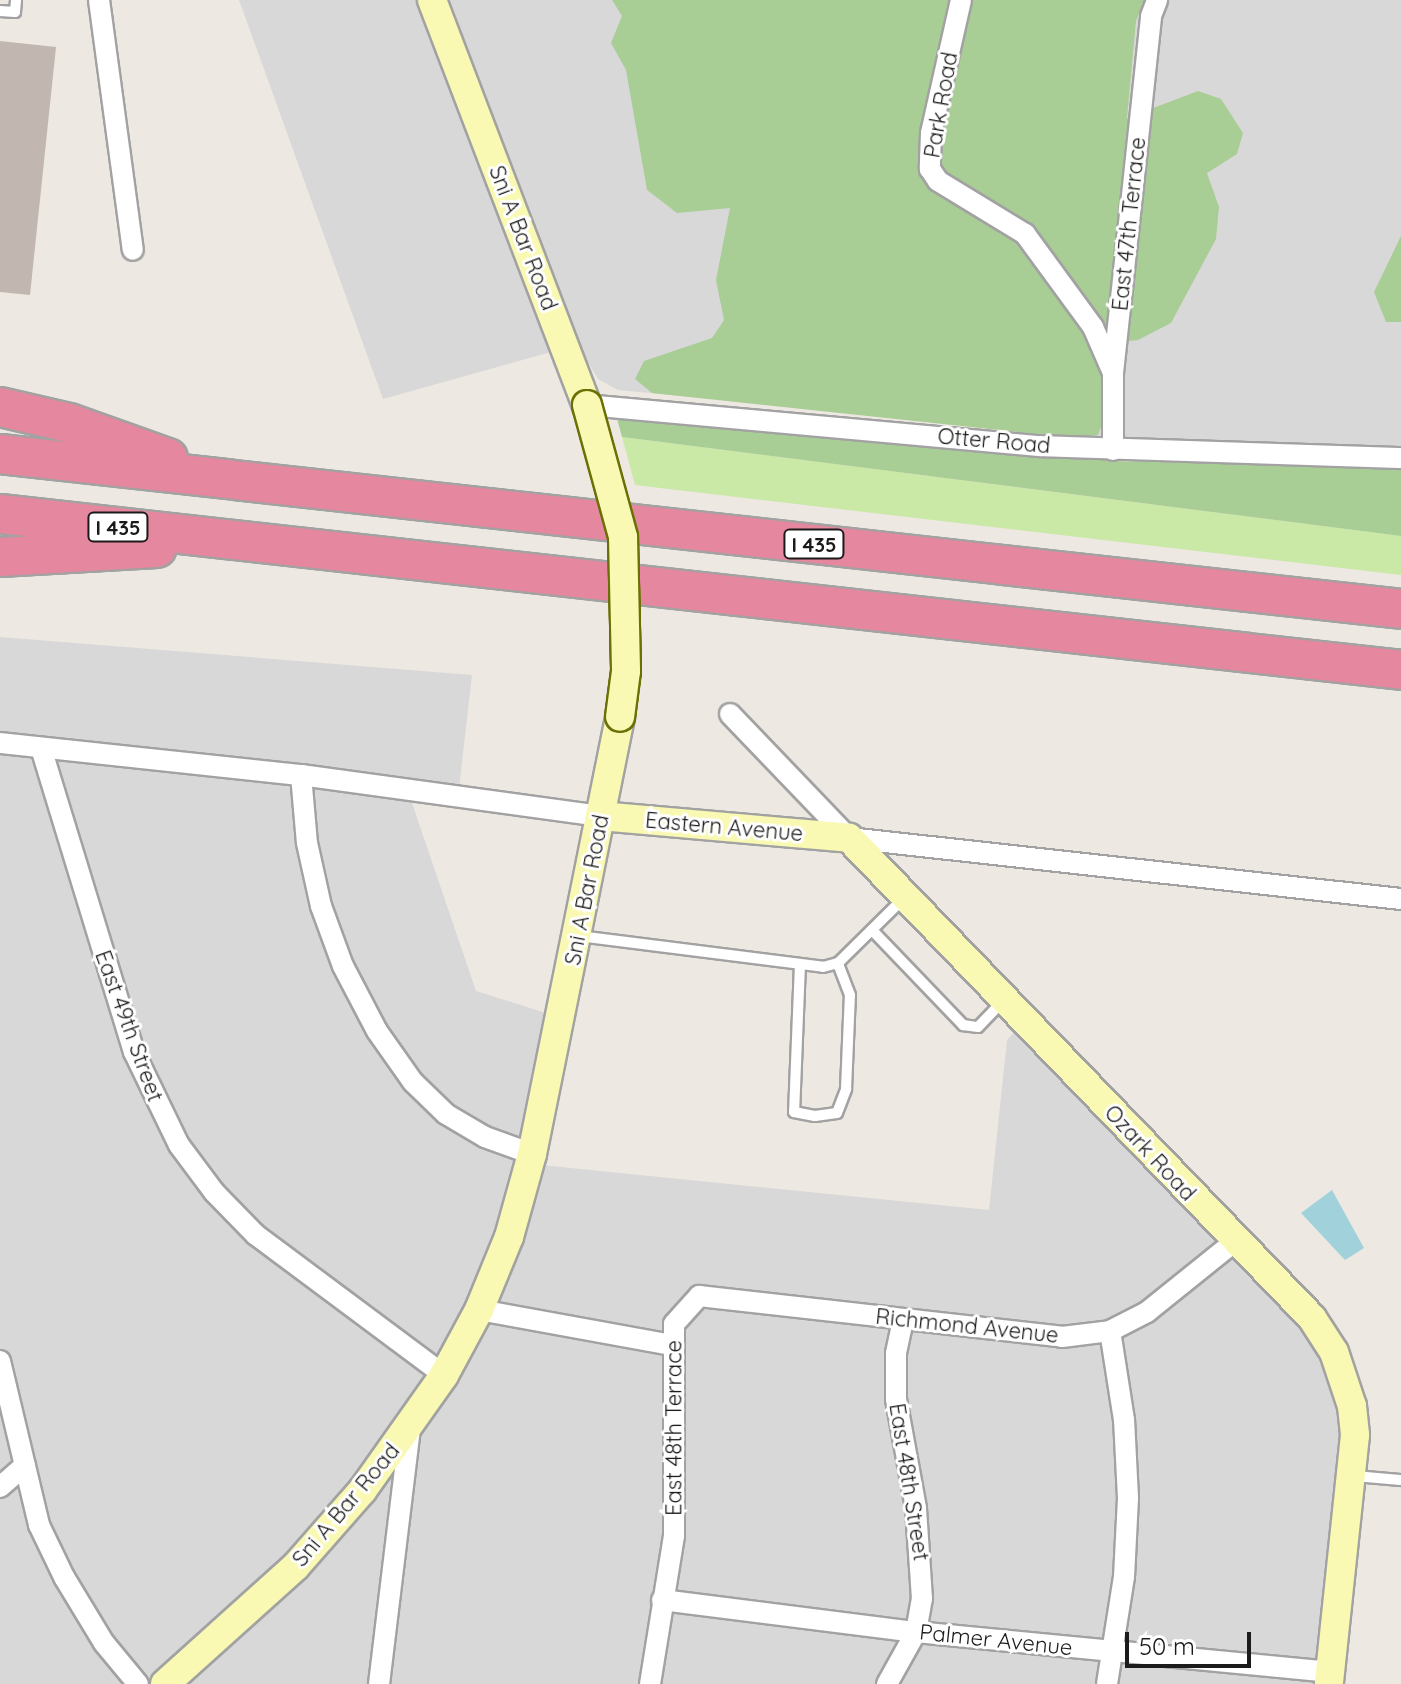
<!DOCTYPE html>
<style>
body{margin:0}
#map{position:relative;width:1401px;height:1684px;overflow:hidden;background:#ede8e1;font-family:Quicksand,sans-serif}
div>[style]{position:absolute}
.residential>*{inset:0;background:#d9d8d8}
.grass>*{inset:0;background:#cae8a6}
.forest>*{inset:0;background:#a8cd95}
.water>*{inset:0;background:#a1d1db}
.building>*{inset:0;background:#c1b7b0}
.roads{filter:drop-shadow(2px 0 #a2a2a2) drop-shadow(-2px 0 #a2a2a2) drop-shadow(0 2px #a2a2a2) drop-shadow(0 -2px #a2a2a2)}
.lane>*{height:10px;margin:-5px;padding:0 5px;transform-origin:5px;border-radius:5px;background:#fff}
.street>*{height:20px;margin:-10px;padding:0 10px;transform-origin:10px;border-radius:10px;background:#fff}
.secondary>*{height:28px;margin:-14px;padding:0 14px;transform-origin:14px;border-radius:14px;background:#f9f9b3}
.highway>*{height:38px;margin:-19px;padding:0 19px;transform-origin:19px;border-radius:19px;background:#e5879e}
.bridges{filter:drop-shadow(2px 0 #6a7005) drop-shadow(-2px 0 #6a7005) drop-shadow(0 2px #6a7005) drop-shadow(0 -2px #6a7005)}
.secondary-bridge>*{height:28px;margin:-14px;padding:0 14px;transform-origin:14px;border-radius:14px;background:#f9f9b3}
span{translate:-50% -50%;white-space:nowrap;text-align:center;line-height:1.15;-webkit-text-stroke:6px #fff;paint-order:stroke}
.shield-label span{padding:2px 6px;background:#fff;border:2px solid;border-radius:6px;-webkit-text-stroke-width:0}
.shield-label{font-size:20px;color:#1b1b1b;font-weight:700}
.street-label{font-size:22px;color:#1b1b1b}
.scale{position:absolute;left:1125px;top:1632px;width:126px;height:36px;box-sizing:border-box;border:4px solid #1b1b1b;border-top:0;padding-left:10px;font-size:24px;line-height:28px;white-space:nowrap;color:#1b1b1b;-webkit-text-stroke:6px #fff;paint-order:stroke}
</style>
<div id="map">
<div class="residential">
<div style="clip-path:polygon(239px 0,417px 0,551px 352px,383px 399px)"></div>
<div style="clip-path:polygon(448px 0,1401px 0,1401px 447px,1149px 441px,618px 390px,598px 379px,583px 354px)"></div>
<div style="clip-path:polygon(0 637px,472px 675px,457px 806px,412px 803px,476px 991px,552px 1015px,541px 1165px,989px 1210px,1007px 1040px,1021px 1024px,1320px 1344px,1347px 1407px,1324px 1684px,0 1684px)"></div>
</div>
<div class="grass">
<div style="clip-path:polygon(622px 437px,1401px 536px,1401px 575px,635px 485px)"></div>
</div>
<div class="forest">
<div style="clip-path:polygon(612px 0,1145px 0,1136px 21px,1127px 118px,1198px 91px,1221px 99px,1243px 133px,1237px 154px,1207px 173px,1219px 207px,1216px 239px,1171px 323px,1138px 340px,1108px 343px,1105px 416px,1098px 435px,1073px 438px,652px 393px,635px 379px,644px 361px,712px 338px,724px 320px,716px 280px,730px 208px,677px 213px,647px 190px,626px 70px,611px 43px,622px 16px)"></div>
<div style="clip-path:polygon(1401px 236px,1401px 322px,1386px 322px,1374px 292px)"></div>
<div style="clip-path:polygon(616px 415px,1114px 461px,1401px 468px,1401px 536px,622px 437px)"></div>
</div>
<div class="water">
<div style="clip-path:polygon(1332px 1190px,1364px 1248px,1345px 1260px,1301px 1213px)"></div>
</div>
<div class="building">
<div style="clip-path:polygon(0 41px,56px 47px,30px 295px,0 292px)"></div>
</div>
<div class="roads">
<div class="lane">
<div style="left:0;top:11px;width:15px;rotate:4deg"></div>
<div style="left:15px;top:12px;width:12px;rotate:-85deg"></div>
<div style="left:872px;top:930px;width:132px;rotate:46.2deg"></div>
<div style="left:963px;top:1025px;width:15px;rotate:8deg"></div>
<div style="left:978px;top:1027px;width:35px;rotate:-46deg"></div>
<div style="left:579px;top:936px;width:246px;rotate:7.2deg"></div>
<div style="left:823px;top:967px;width:16px;rotate:-15deg"></div>
<div style="left:838px;top:963px;width:91px;rotate:-44.6deg"></div>
<div style="left:800px;top:964px;width:148px;rotate:92.3deg"></div>
<div style="left:794px;top:1112px;width:21px;rotate:11deg"></div>
<div style="left:815px;top:1116px;width:22px;rotate:-8deg"></div>
<div style="left:837px;top:1113px;width:26px;rotate:-69deg"></div>
<div style="left:846px;top:1089px;width:94px;rotate:-87.6deg"></div>
<div style="left:850px;top:995px;width:34px;rotate:-111deg"></div>
<div style="left:1354px;top:1476px;width:47px;rotate:4.9deg"></div>
</div>
<div class="street">
<div style="left:99px;top:0;width:252px;rotate:82.3deg"></div>
<div style="left:961px;top:0;width:136px;rotate:102.7deg"></div>
<div style="left:931px;top:133px;width:36px;rotate:92deg"></div>
<div style="left:930px;top:169px;width:14px;rotate:56deg"></div>
<div style="left:938px;top:181px;width:102px;rotate:31.3deg"></div>
<div style="left:1025px;top:234px;width:115px;rotate:53.8deg"></div>
<div style="left:1093px;top:327px;width:50px;rotate:66.5deg"></div>
<div style="left:587px;top:405px;width:455px;rotate:5.2deg"></div>
<div style="left:1040px;top:446px;width:361px;rotate:1.9deg"></div>
<div style="left:1113px;top:450px;width:77px;rotate:-90deg"></div>
<div style="left:1113px;top:373px;width:359px;rotate:-83.9deg"></div>
<div style="left:1151px;top:16px;width:17px;rotate:-69deg"></div>
<div style="left:730px;top:714px;width:172px;rotate:46.2deg"></div>
<div style="left:849px;top:838px;width:555px;rotate:6.31deg"></div>
<div style="left:0;top:743px;width:303px;rotate:6.1deg"></div>
<div style="left:301px;top:775px;width:302px;rotate:7.8deg"></div>
<div style="left:41px;top:748px;width:318px;rotate:73deg"></div>
<div style="left:134px;top:1052px;width:103px;rotate:64.2deg"></div>
<div style="left:179px;top:1145px;width:59px;rotate:53.3deg"></div>
<div style="left:214px;top:1192px;width:60px;rotate:45.7deg"></div>
<div style="left:256px;top:1235px;width:234px;rotate:36.7deg"></div>
<div style="left:301px;top:775px;width:68px;rotate:85deg"></div>
<div style="left:307px;top:843px;width:65px;rotate:77.5deg"></div>
<div style="left:321px;top:906px;width:64px;rotate:69.9deg"></div>
<div style="left:343px;top:966px;width:73px;rotate:62.4deg"></div>
<div style="left:377px;top:1031px;width:62px;rotate:54.8deg"></div>
<div style="left:413px;top:1082px;width:46px;rotate:44.1deg"></div>
<div style="left:446px;top:1114px;width:45px;rotate:30.5deg"></div>
<div style="left:485px;top:1137px;width:50px;rotate:19.9deg"></div>
<div style="left:479px;top:1310px;width:195px;rotate:10.3deg"></div>
<div style="left:0;top:1361px;width:169px;rotate:76.6deg"></div>
<div style="left:39px;top:1525px;width:58px;rotate:64.3deg"></div>
<div style="left:64px;top:1577px;width:77px;rotate:58.8deg"></div>
<div style="left:104px;top:1643px;width:53px;rotate:50.3deg"></div>
<div style="left:0;top:1487px;width:33px;rotate:-41deg"></div>
<div style="left:662px;top:1600px;width:256px;rotate:7.2deg"></div>
<div style="left:916px;top:1632px;width:417px;rotate:5.5deg"></div>
<div style="left:379px;top:1684px;width:258px;rotate:-83.1deg"></div>
<div style="left:650px;top:1684px;width:150px;rotate:-80.8deg"></div>
<div style="left:674px;top:1536px;width:212px;rotate:-90deg"></div>
<div style="left:674px;top:1324px;width:38px;rotate:-48deg"></div>
<div style="left:699px;top:1296px;width:365px;rotate:6.4deg"></div>
<div style="left:1062px;top:1337px;width:48px;rotate:-7.1deg"></div>
<div style="left:1110px;top:1331px;width:42px;rotate:-27.2deg"></div>
<div style="left:1147px;top:1312px;width:112px;rotate:-38.8deg"></div>
<div style="left:887px;top:1684px;width:60px;rotate:-60.9deg"></div>
<div style="left:916px;top:1632px;width:34px;rotate:-80deg"></div>
<div style="left:922px;top:1599px;width:91px;rotate:-93.8deg"></div>
<div style="left:916px;top:1508px;width:111px;rotate:-100.4deg"></div>
<div style="left:896px;top:1399px;width:46px;rotate:-90deg"></div>
<div style="left:896px;top:1353px;width:34px;rotate:-78deg"></div>
<div style="left:1107px;top:1684px;width:108px;rotate:-81deg"></div>
<div style="left:1124px;top:1577px;width:79px;rotate:-87.1deg"></div>
<div style="left:1128px;top:1498px;width:78px;rotate:-92.9deg"></div>
<div style="left:1124px;top:1420px;width:90px;rotate:-98.9deg"></div>
</div>
<div class="secondary">
<div style="left:432px;top:0;width:434px;rotate:69.1deg"></div>
<div style="left:600px;top:816px;width:250px;rotate:5deg"></div>
<div style="left:849px;top:838px;width:667px;rotate:46.03deg"></div>
<div style="left:1312px;top:1318px;width:40px;rotate:57.1deg"></div>
<div style="left:1334px;top:1352px;width:57px;rotate:71.6deg"></div>
<div style="left:1352px;top:1406px;width:29px;rotate:84deg"></div>
<div style="left:1355px;top:1435px;width:250px;rotate:96deg"></div>
<div style="left:165px;top:1684px;width:176px;rotate:-42deg"></div>
<div style="left:296px;top:1566px;width:100px;rotate:-48.7deg"></div>
<div style="left:362px;top:1491px;width:142px;rotate:-54.7deg"></div>
<div style="left:444px;top:1375px;width:74px;rotate:-61.7deg"></div>
<div style="left:479px;top:1310px;width:79px;rotate:-67.7deg"></div>
<div style="left:509px;top:1237px;width:86px;rotate:-74.5deg"></div>
<div style="left:532px;top:1154px;width:446px;rotate:-78.6deg"></div>
</div>
<div class="highway">
<div style="left:0;top:407px;width:71px;rotate:13.1deg"></div>
<div style="left:69px;top:423px;width:105px;rotate:19.5deg"></div>
<div style="left:0;top:454px;width:1410px;rotate:6.31deg"></div>
<div style="left:0;top:514px;width:1410px;rotate:6.35deg"></div>
<div style="left:0;top:557px;width:157px;rotate:-3.3deg"></div>
</div>
</div>
<div class="bridges">
<div class="secondary-bridge">
<div style="left:587px;top:405px;width:137px;rotate:74.7deg"></div>
<div style="left:623px;top:537px;width:134px;rotate:88.7deg"></div>
<div style="left:626px;top:671px;width:46px;rotate:97.4deg"></div>
</div>
</div>
<div class="shield-label">
<span style="left:118px;top:527px">I 435</span>
<span style="left:814px;top:544px">I 435</span>
</div>
<div class="street-label">
<span style="left:941px;top:105px;rotate:-80deg">Park Road</span>
<span style="left:1129px;top:224px;rotate:-84deg">East 47th Terrace</span>
<span style="left:523px;top:238px;rotate:69deg">Sni A Bar Road</span>
<span style="left:994px;top:441px;rotate:5deg">Otter Road</span>
<span style="left:724px;top:827px;rotate:5deg">Eastern Avenue</span>
<span style="left:587px;top:890px;rotate:-79deg">Sni A Bar Road</span>
<span style="left:129px;top:1026px;rotate:70deg">East 49th Street</span>
<span style="left:1150px;top:1153px;rotate:47deg">Ozark Road</span>
<span style="left:967px;top:1326px;rotate:6deg">Richmond Avenue</span>
<span style="left:674px;top:1428px;rotate:-90deg">East 48th Terrace</span>
<span style="left:909px;top:1482px;rotate:81deg">East 48th Street</span>
<span style="left:346px;top:1505px;rotate:-50deg">Sni A Bar Road</span>
<span style="left:996px;top:1640px;rotate:6deg">Palmer Avenue</span>
</div>
<div class="scale">50 m</div>
</div>
